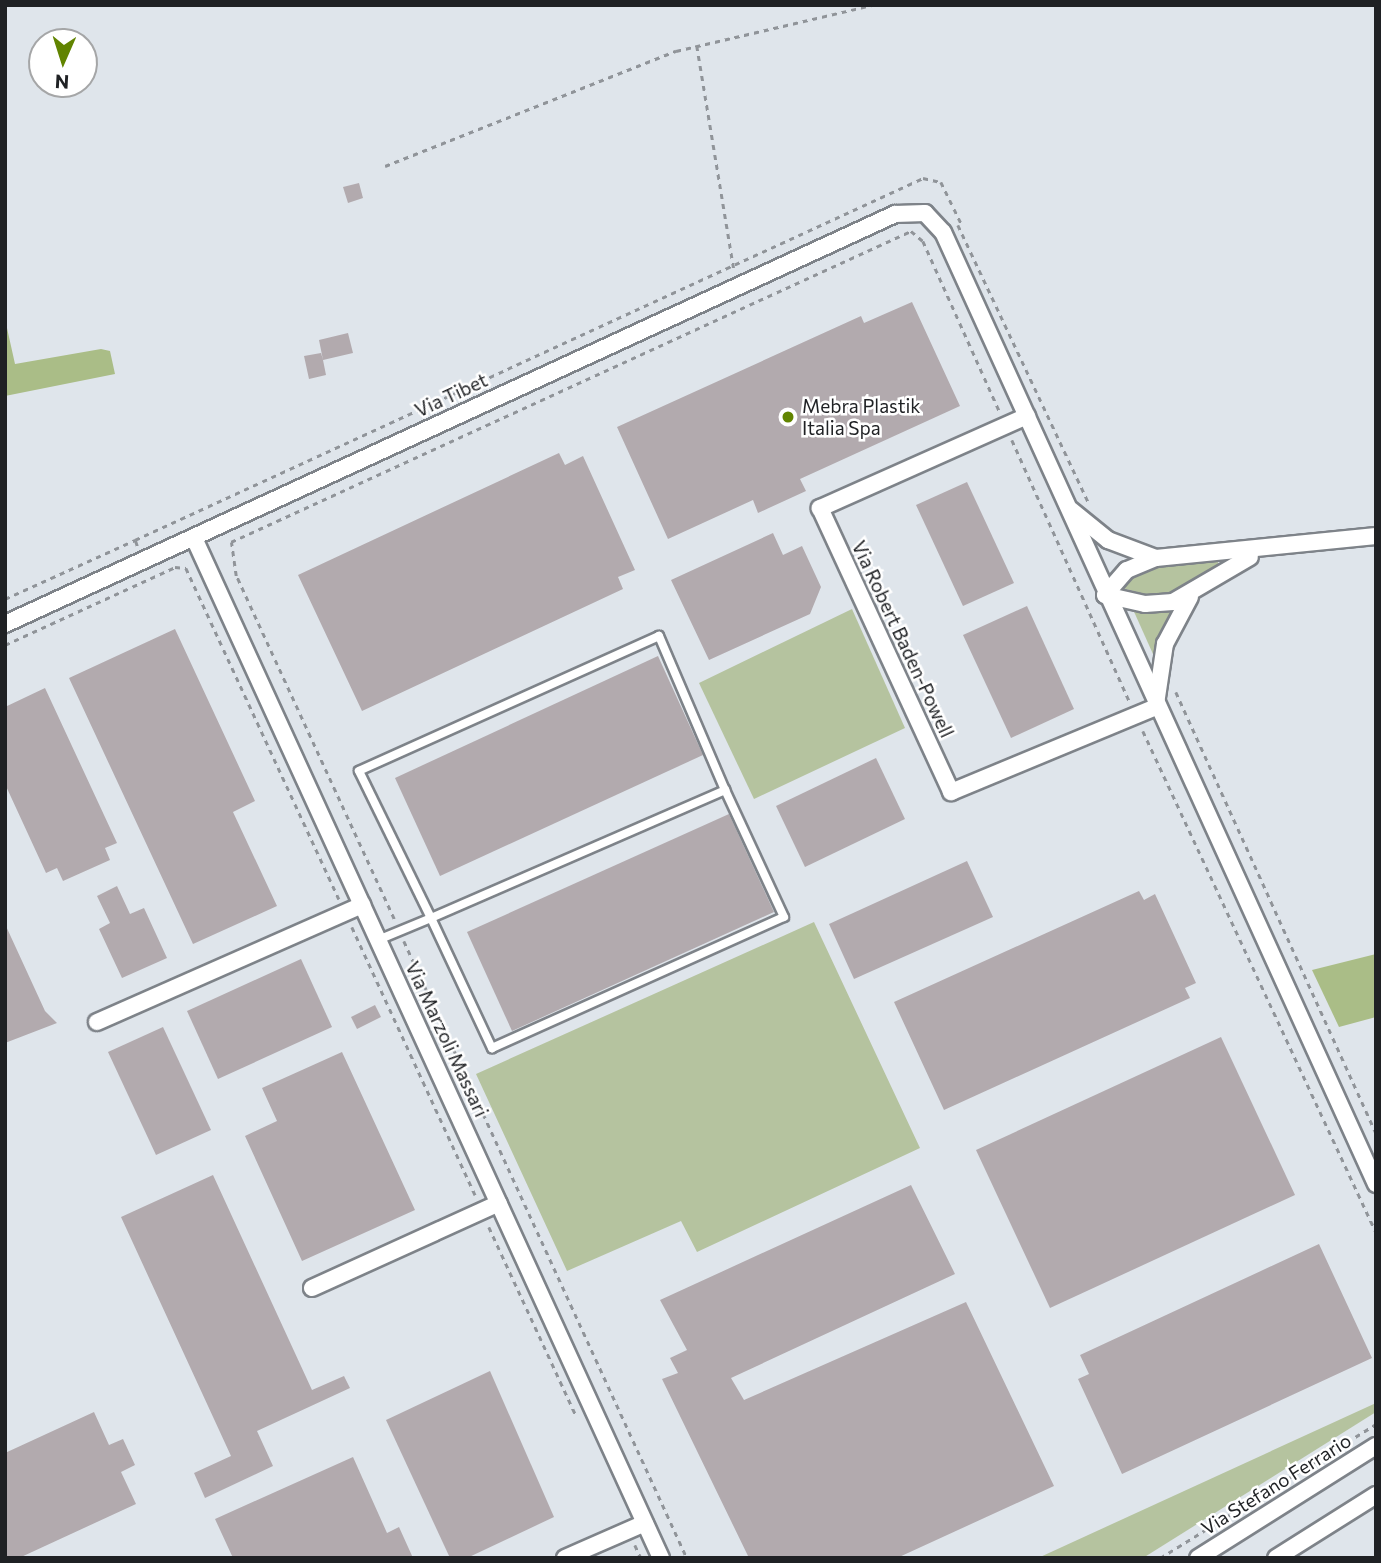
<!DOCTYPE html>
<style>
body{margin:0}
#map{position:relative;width:1381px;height:1563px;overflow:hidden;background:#dfe5eb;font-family:Commissioner,sans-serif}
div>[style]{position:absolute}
.green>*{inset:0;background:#b5c39f}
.forest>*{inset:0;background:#aabd87}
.building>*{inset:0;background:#b2aaae}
.path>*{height:2.5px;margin-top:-1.25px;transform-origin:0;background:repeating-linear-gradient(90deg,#909499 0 5px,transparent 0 10px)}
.roads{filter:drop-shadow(2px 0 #7e8389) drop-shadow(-2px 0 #7e8389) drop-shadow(0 2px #7e8389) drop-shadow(0 -2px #7e8389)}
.service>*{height:8px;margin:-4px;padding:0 4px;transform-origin:4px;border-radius:4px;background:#fff}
.minor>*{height:16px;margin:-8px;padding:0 8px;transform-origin:8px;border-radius:8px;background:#fff}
.dots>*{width:19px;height:19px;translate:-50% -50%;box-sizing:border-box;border:4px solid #fff;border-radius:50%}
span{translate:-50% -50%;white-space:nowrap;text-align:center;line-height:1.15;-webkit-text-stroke:5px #fff;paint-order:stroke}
.street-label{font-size:19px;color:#1f2124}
.poi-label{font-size:19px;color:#1f2124}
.left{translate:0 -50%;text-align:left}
.frame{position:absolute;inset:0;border:7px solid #1f2124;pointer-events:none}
.north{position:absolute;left:28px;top:28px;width:70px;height:70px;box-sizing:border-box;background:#fff;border:2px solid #a5a6a7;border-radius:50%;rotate:183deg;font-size:19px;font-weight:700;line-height:28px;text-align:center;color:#1f2124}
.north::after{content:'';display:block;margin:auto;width:24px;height:32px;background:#618400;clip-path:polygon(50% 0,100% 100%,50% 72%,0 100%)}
</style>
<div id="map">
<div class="green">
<div style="clip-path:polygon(1217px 559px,1219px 566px,1190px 589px,1161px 598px,1125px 589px,1128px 577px,1147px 565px)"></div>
<div style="clip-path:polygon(1131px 605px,1177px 606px,1157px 663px)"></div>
<div style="clip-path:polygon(852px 609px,905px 728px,754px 799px,699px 683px)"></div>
<div style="clip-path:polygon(814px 922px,920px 1148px,697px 1252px,681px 1221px,567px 1271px,476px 1074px)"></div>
<div style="clip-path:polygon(1376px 1403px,1376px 1412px,1143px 1558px,1038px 1558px)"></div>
</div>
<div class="forest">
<div style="clip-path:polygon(5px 319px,15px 364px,101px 349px,110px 351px,115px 374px,5px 396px)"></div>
<div style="clip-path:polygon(1376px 954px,1376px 1017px,1339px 1027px,1312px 970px)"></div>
</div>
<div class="building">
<div style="clip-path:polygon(359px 183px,363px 198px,348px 203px,343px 187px)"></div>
<div style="clip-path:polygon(912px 302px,960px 406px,800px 479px,806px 491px,758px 513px,753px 500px,668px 539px,617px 427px,861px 316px,864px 323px)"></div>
<div style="clip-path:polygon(348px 333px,353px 353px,323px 360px,326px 375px,309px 379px,304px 356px,321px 353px,323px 360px,319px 340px)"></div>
<div style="clip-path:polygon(559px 453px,565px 465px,583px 456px,635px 570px,618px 577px,623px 589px,362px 711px,298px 575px)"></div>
<div style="clip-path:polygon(967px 482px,1014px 583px,963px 606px,916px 505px)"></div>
<div style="clip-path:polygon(773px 533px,783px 555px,802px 546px,821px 587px,810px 614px,709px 660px,671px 580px)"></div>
<div style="clip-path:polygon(1027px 606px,1074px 709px,1011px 738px,963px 635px)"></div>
<div style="clip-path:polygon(175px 629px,255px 801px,233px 812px,277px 906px,193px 944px,69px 678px)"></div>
<div style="clip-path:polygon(658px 656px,703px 755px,440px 876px,395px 778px)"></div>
<div style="clip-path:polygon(45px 688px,117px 843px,105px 848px,110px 860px,63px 881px,57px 868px,46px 873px,5px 784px,5px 707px)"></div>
<div style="clip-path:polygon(876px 758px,905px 819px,805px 867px,776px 806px)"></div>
<div style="clip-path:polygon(729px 814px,774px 912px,512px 1031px,467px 932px)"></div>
<div style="clip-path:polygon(967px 861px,993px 917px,854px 979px,829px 924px)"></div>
<div style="clip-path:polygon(117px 886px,130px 914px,144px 908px,167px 958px,122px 978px,99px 929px,110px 923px,97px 896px)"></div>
<div style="clip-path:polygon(1139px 891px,1144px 900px,1155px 894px,1196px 983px,1185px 988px,1190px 998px,944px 1110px,894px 1002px)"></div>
<div style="clip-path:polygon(5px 924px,45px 1011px,57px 1023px,5px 1043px)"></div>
<div style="clip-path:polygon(301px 959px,332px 1027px,218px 1079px,187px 1011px)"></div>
<div style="clip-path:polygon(375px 1005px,381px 1017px,357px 1029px,351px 1017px)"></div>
<div style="clip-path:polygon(163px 1027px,211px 1130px,156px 1155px,108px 1052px)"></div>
<div style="clip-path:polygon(1221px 1037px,1295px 1195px,1050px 1308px,976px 1150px)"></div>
<div style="clip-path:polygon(342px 1052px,415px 1210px,302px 1261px,245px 1136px,277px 1121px,262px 1088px)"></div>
<div style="clip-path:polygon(213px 1175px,312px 1390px,344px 1376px,350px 1388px,257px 1431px,273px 1466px,205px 1498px,194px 1473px,231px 1456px,121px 1217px)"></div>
<div style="clip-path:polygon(911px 1185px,955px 1274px,731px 1378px,744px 1400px,966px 1302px,1054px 1486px,897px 1558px,749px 1558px,662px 1379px,678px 1373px,670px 1358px,687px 1350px,660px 1300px)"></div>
<div style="clip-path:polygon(1319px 1244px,1372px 1358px,1122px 1474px,1078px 1379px,1089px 1374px,1080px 1355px)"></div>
<div style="clip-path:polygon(490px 1371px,554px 1517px,467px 1558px,450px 1558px,386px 1420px)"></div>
<div style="clip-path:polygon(94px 1412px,109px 1445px,123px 1439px,135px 1465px,121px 1472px,136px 1504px,19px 1558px,5px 1558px,5px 1453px)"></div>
<div style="clip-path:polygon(353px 1457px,387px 1533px,399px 1527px,413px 1558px,233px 1558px,215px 1519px)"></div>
</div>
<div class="path">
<div style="left:697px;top:46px;width:227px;rotate:80.6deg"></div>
<div style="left:385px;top:166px;width:313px;rotate:-21.6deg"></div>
<div style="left:676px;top:51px;width:201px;rotate:-13.2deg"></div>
<div style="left:958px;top:225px;width:308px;rotate:64.8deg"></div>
<div style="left:1012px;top:440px;width:287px;rotate:65.8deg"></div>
<div style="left:137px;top:546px;width:6px;rotate:-108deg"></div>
<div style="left:135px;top:540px;width:867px;rotate:-24.67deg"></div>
<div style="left:923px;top:178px;width:18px;rotate:13deg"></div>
<div style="left:941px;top:182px;width:46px;rotate:64deg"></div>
<div style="left:5px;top:599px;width:143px;rotate:-24.4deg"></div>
<div style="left:5px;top:645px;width:187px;rotate:-24.6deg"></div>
<div style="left:175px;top:567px;width:11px;rotate:5deg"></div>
<div style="left:186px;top:568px;width:365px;rotate:65.2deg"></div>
<div style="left:1176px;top:692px;width:484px;rotate:65.6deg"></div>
<div style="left:1143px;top:731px;width:553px;rotate:65.06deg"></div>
<div style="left:394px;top:919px;width:378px;rotate:-114.7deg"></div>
<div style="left:236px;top:576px;width:34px;rotate:-98deg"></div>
<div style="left:231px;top:542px;width:748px;rotate:-24.58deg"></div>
<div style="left:911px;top:231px;width:16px;rotate:40deg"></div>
<div style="left:923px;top:241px;width:188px;rotate:65.8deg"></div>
<div style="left:352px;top:927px;width:295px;rotate:65.3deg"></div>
<div style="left:404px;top:941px;width:679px;rotate:65.36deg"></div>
<div style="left:489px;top:1227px;width:207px;rotate:65.2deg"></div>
<div style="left:635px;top:1545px;width:14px;rotate:65deg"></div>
<div style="left:1160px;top:1558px;width:254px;rotate:-31.8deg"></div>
</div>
<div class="roads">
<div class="service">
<div style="left:378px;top:940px;width:57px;rotate:-22.5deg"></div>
<div style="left:431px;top:918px;width:321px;rotate:-23.5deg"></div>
<div style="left:725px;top:790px;width:168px;rotate:-113.2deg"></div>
<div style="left:659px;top:636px;width:329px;rotate:155.8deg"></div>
<div style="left:359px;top:771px;width:164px;rotate:63.9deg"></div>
<div style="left:431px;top:918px;width:144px;rotate:64.9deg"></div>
<div style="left:492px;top:1048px;width:320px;rotate:-24.2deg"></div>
<div style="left:784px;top:917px;width:140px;rotate:-114.9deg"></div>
</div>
<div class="minor">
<div style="left:1027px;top:416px;width:227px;rotate:156deg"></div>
<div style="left:820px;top:508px;width:313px;rotate:65.2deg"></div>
<div style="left:951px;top:792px;width:222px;rotate:-22.5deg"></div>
<div style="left:1071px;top:510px;width:48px;rotate:39deg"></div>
<div style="left:1108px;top:540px;width:51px;rotate:20.6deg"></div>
<div style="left:1156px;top:558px;width:221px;rotate:-5.7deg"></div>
<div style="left:194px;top:538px;width:1122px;rotate:65.4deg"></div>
<div style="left:1105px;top:595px;width:41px;rotate:12.7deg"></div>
<div style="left:1145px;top:604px;width:28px;rotate:-4deg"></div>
<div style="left:1173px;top:602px;width:89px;rotate:-30.3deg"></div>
<div style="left:1105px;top:595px;width:33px;rotate:-49deg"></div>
<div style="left:1127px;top:570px;width:30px;rotate:-23deg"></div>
<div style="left:5px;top:624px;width:980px;rotate:-24.73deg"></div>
<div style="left:895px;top:214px;width:30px;rotate:-2deg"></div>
<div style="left:925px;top:213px;width:26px;rotate:47deg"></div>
<div style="left:943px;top:232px;width:1046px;rotate:65.54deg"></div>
<div style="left:1156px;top:704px;width:61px;rotate:-81.5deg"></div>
<div style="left:1165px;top:644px;width:53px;rotate:-62deg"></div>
<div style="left:97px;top:1022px;width:290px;rotate:-23.8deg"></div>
<div style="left:312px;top:1288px;width:205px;rotate:-24.4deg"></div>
<div style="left:565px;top:1558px;width:87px;rotate:-23.6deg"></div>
<div style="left:1198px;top:1558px;width:210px;rotate:-32.2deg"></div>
<div style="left:1276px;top:1558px;width:118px;rotate:-32.2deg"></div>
</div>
</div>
<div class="dots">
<div style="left:788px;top:417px;background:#618400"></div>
</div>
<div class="street-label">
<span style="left:451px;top:395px;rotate:-25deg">Via Tibet</span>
<span style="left:903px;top:639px;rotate:65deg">Via Robert Baden-Powell</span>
<span style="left:447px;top:1039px;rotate:65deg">Via Marzoli Massari</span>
<span style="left:1276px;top:1484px;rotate:-32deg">Via Stefano Ferrario</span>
</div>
<div class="poi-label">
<span class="left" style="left:802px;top:417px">Mebra Plastik<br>Italia Spa</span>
</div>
<div class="frame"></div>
<div class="north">N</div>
</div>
